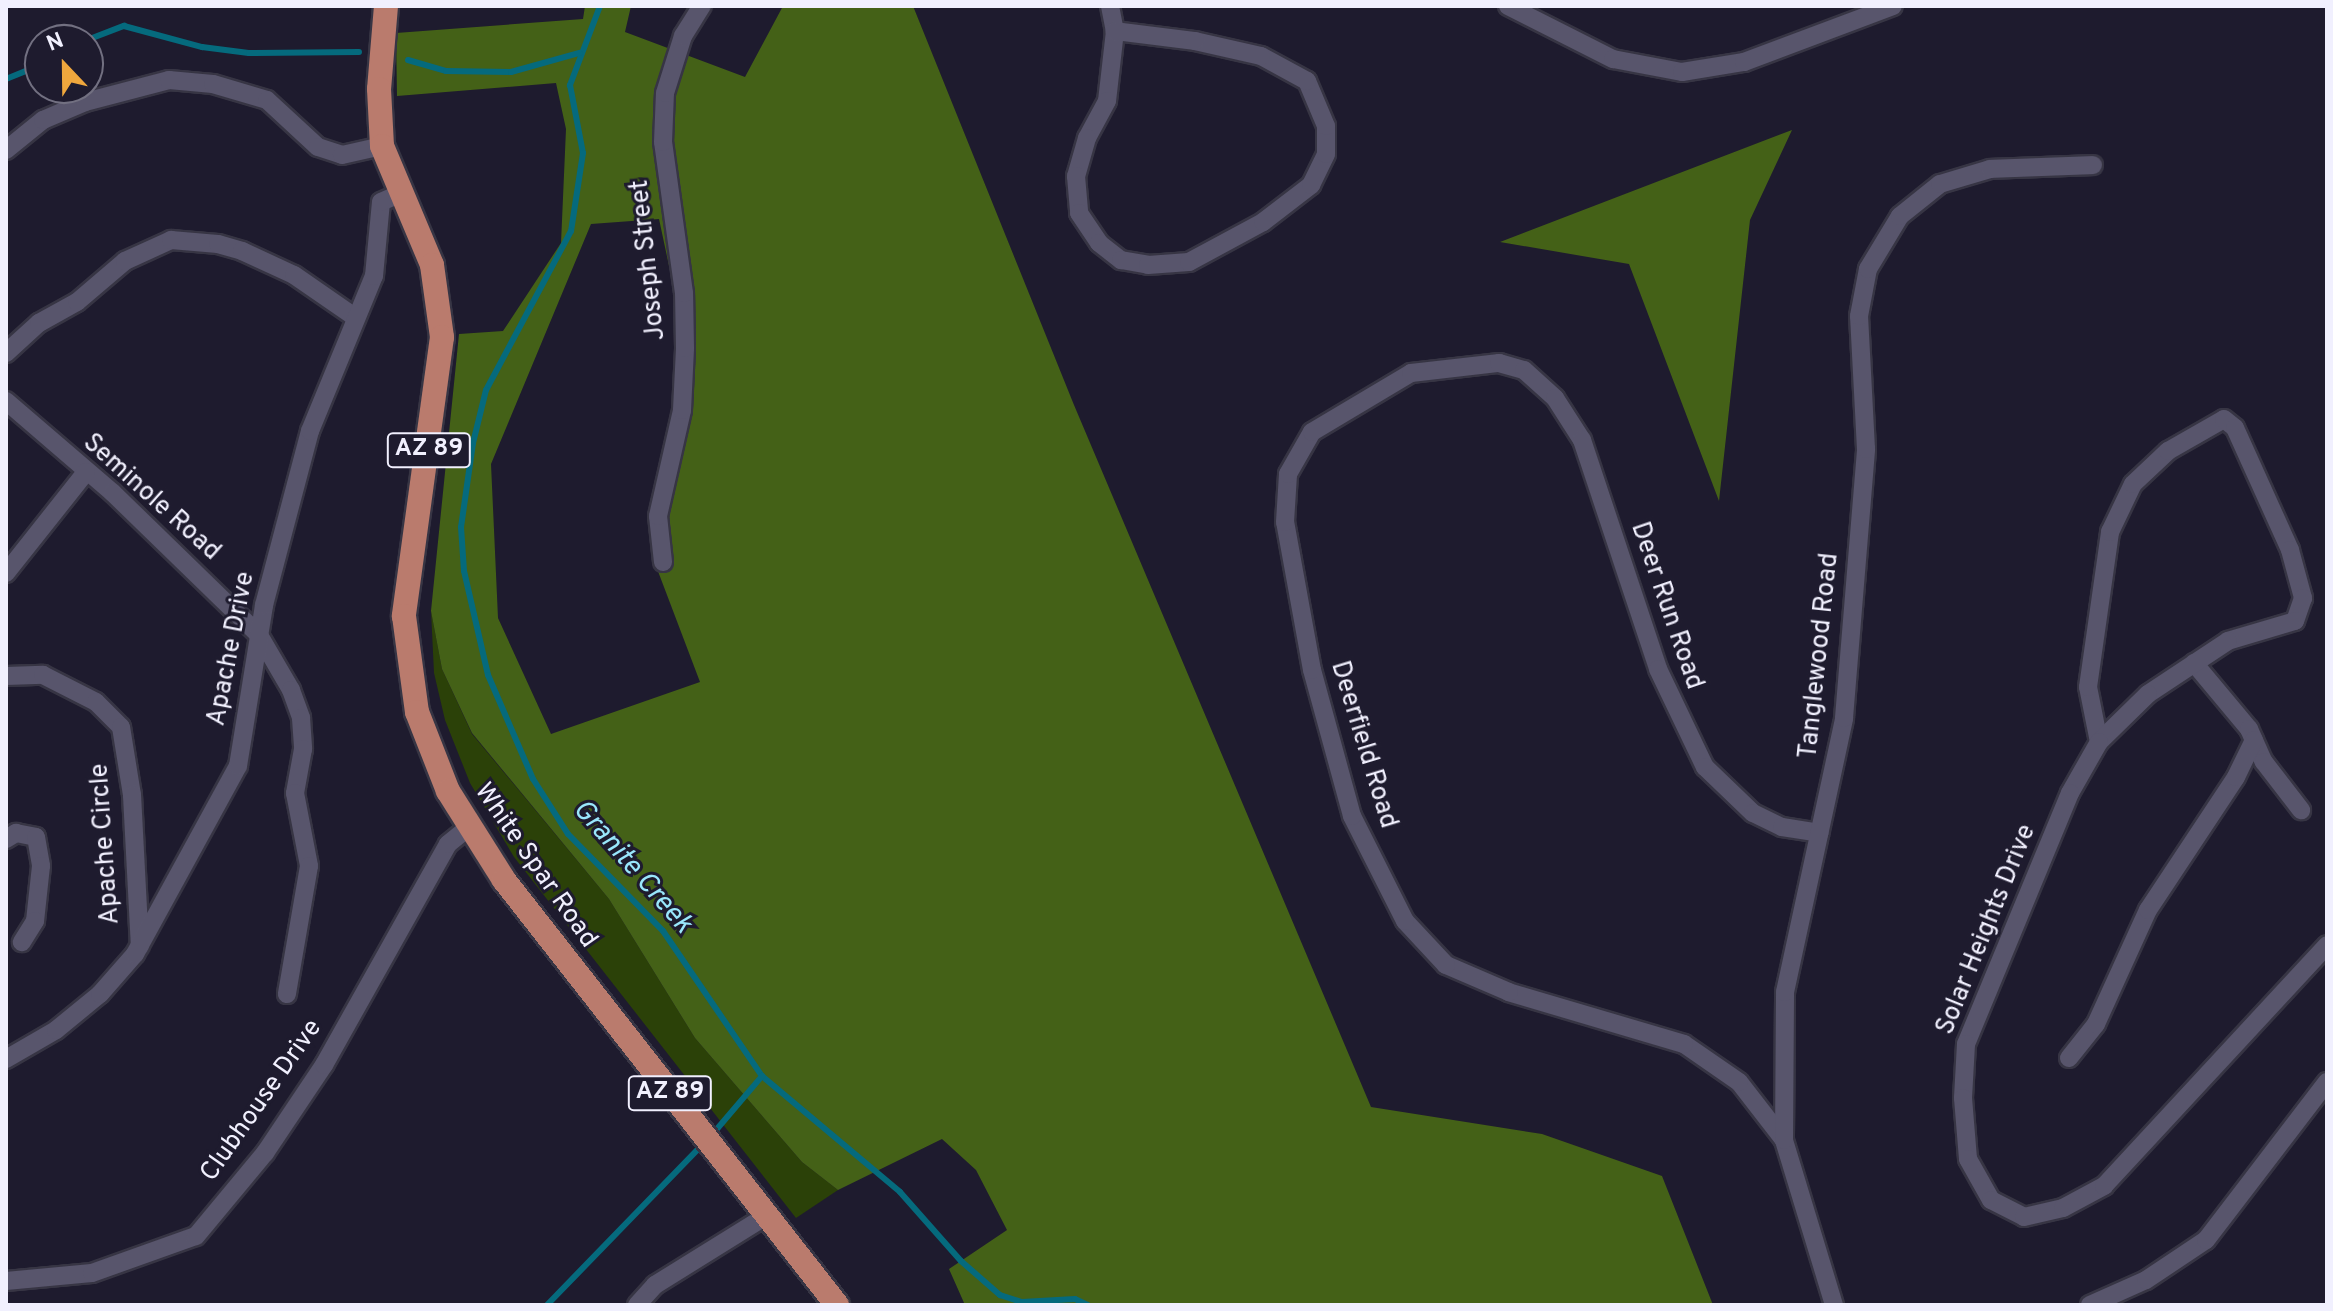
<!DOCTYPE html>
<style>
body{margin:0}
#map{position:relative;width:2333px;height:1311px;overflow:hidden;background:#1e1b2e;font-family:Overpass,sans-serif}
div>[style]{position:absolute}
.green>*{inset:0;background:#2b4108}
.forest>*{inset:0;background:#446117}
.stream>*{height:6px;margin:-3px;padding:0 3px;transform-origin:3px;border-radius:3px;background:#056a7d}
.roads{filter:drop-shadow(2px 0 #373544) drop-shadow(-2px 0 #373544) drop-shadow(0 2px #373544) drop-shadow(0 -2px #373544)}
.street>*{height:18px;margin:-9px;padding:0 9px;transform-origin:9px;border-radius:9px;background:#58556c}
.primary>*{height:24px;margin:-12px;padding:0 12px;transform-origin:12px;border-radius:12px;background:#ba7b6d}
span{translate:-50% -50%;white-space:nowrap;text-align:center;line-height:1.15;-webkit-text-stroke:6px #1e1b2e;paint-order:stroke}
.shield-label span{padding:2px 6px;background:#1e1b2e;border:2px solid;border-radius:6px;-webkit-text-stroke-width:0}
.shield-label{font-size:24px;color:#f1f0fe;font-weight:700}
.street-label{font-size:26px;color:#f1f0fe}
.water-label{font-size:28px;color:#99e7fb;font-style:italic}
.frame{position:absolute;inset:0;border:8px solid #f1f0fe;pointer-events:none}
.north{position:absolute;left:24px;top:24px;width:80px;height:80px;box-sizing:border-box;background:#1e1b2e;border:2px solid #727081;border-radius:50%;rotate:338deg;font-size:22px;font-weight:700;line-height:32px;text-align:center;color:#f1f0fe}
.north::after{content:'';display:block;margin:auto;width:28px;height:36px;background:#efa73d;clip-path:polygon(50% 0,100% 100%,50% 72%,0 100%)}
</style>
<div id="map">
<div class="green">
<div style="clip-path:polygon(431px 611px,442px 669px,472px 734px,609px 899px,695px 1038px,802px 1162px,838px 1190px,796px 1218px,514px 857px,470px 783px,445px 720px,434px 673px)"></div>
</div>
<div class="forest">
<div style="clip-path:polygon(evenodd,585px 6px,631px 6px,625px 32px,745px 77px,783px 6px,913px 6px,1074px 405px,1371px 1107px,1542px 1134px,1662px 1176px,1713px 1305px,965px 1305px,949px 1269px,1007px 1230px,976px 1170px,942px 1139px,838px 1190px,802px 1162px,695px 1038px,609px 899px,472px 733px,442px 669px,431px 611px,459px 334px,503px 331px,561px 243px,566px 129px,556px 83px,397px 96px,396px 33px,583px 19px,585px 6px,659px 219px,675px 294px,676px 407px,649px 514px,656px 566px,700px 682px,551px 734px,498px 618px,491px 464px,591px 224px,659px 219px)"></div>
<div style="clip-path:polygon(1792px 130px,1750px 220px,1719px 501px,1629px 264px,1500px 242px)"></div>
</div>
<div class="stream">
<div style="left:600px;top:6px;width:85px;rotate:110.8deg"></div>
<div style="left:570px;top:85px;width:69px;rotate:79.2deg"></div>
<div style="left:583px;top:153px;width:79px;rotate:98.7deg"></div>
<div style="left:571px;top:231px;width:180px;rotate:118.1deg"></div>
<div style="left:486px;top:390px;width:55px;rotate:103.8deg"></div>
<div style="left:473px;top:443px;width:85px;rotate:98.1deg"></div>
<div style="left:461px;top:527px;width:44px;rotate:86.1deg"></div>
<div style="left:464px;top:571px;width:107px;rotate:77deg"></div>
<div style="left:488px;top:675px;width:113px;rotate:66.6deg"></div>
<div style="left:533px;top:779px;width:65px;rotate:57.5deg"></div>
<div style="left:568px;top:834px;width:136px;rotate:45.6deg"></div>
<div style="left:663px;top:931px;width:176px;rotate:55.7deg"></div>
<div style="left:762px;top:1076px;width:180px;rotate:40deg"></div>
<div style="left:900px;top:1192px;width:92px;rotate:48.5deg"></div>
<div style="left:961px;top:1261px;width:52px;rotate:41.1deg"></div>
<div style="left:1000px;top:1295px;width:23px;rotate:18deg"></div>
<div style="left:1022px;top:1302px;width:53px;rotate:-3.2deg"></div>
<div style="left:1075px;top:1299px;width:14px;rotate:25deg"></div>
<div style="left:87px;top:40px;width:40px;rotate:-21deg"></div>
<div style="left:124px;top:26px;width:81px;rotate:15.1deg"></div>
<div style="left:202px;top:47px;width:47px;rotate:7.3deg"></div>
<div style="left:249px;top:53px;width:110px;rotate:-0.5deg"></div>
<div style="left:408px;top:60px;width:40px;rotate:16deg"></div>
<div style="left:446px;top:71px;width:65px;rotate:0.9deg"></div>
<div style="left:511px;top:72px;width:71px;rotate:-15.6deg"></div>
<div style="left:6px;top:79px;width:37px;rotate:-22deg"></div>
<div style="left:711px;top:1136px;width:79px;rotate:-49.6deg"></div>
<div style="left:547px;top:1305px;width:224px;rotate:-45.9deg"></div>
</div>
<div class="roads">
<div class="street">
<div style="left:1110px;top:6px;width:25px;rotate:79deg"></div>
<div style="left:1115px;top:31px;width:70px;rotate:96.5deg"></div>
<div style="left:1107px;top:101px;width:42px;rotate:118.4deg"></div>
<div style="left:1087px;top:138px;width:40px;rotate:106deg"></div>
<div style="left:1076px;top:176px;width:37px;rotate:85deg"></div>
<div style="left:1079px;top:213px;width:36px;rotate:56deg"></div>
<div style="left:1099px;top:243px;width:28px;rotate:38deg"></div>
<div style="left:1121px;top:260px;width:27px;rotate:10deg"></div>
<div style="left:1148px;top:265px;width:41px;rotate:-4.2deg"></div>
<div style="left:1189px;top:262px;width:84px;rotate:-28.4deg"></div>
<div style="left:1263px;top:222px;width:61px;rotate:-37.6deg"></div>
<div style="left:1311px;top:185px;width:34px;rotate:-64deg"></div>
<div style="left:1326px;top:154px;width:28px;rotate:-90deg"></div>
<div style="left:1326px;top:126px;width:49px;rotate:-112.9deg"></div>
<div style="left:1307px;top:81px;width:52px;rotate:-151.5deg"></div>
<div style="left:1261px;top:56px;width:68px;rotate:-167.2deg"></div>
<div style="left:1195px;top:41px;width:81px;rotate:-172.9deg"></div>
<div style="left:1508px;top:6px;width:118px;rotate:26.8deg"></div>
<div style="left:1613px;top:59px;width:70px;rotate:10.7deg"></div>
<div style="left:1682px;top:72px;width:63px;rotate:-9.2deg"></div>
<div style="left:1744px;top:62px;width:159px;rotate:-20.6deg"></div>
<div style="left:6px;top:150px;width:48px;rotate:-39deg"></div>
<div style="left:43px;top:120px;width:46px;rotate:-23.2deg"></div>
<div style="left:85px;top:102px;width:87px;rotate:-14.7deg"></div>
<div style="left:169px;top:80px;width:44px;rotate:5.2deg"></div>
<div style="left:213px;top:84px;width:56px;rotate:16.5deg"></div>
<div style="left:267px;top:100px;width:69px;rotate:42.7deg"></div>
<div style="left:318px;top:147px;width:25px;rotate:18deg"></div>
<div style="left:342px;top:155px;width:41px;rotate:-12.7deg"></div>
<div style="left:6px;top:353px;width:45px;rotate:-42.3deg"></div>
<div style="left:39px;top:323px;width:43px;rotate:-28.9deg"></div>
<div style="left:77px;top:302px;width:63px;rotate:-40.5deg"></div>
<div style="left:125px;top:261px;width:51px;rotate:-24.5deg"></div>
<div style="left:171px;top:240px;width:47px;rotate:4.9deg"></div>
<div style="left:218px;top:244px;width:25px;rotate:16deg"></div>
<div style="left:242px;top:251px;width:57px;rotate:24.8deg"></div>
<div style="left:294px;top:275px;width:75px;rotate:34.7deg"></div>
<div style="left:6px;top:401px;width:141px;rotate:40.7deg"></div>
<div style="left:113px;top:493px;width:204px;rotate:44.2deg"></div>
<div style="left:259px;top:635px;width:64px;rotate:59.8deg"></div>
<div style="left:291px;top:690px;width:30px;rotate:70deg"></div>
<div style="left:301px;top:718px;width:31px;rotate:86deg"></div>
<div style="left:303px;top:749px;width:45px;rotate:100.3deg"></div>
<div style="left:295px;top:793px;width:74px;rotate:79.1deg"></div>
<div style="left:309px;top:866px;width:130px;rotate:99.8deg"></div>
<div style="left:663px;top:562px;width:46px;rotate:-96.2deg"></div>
<div style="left:658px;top:516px;width:109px;rotate:-77.2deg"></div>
<div style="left:682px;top:410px;width:62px;rotate:-87.2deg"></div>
<div style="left:685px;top:348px;width:55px;rotate:-91deg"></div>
<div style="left:684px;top:293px;width:152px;rotate:-97.9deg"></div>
<div style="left:663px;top:142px;width:49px;rotate:-87.7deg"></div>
<div style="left:665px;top:93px;width:60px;rotate:-72.5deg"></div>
<div style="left:683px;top:36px;width:36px;rotate:-58deg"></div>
<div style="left:6px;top:573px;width:129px;rotate:-51.6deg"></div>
<div style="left:2194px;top:663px;width:86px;rotate:50.2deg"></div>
<div style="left:2249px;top:729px;width:36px;rotate:66deg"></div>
<div style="left:2264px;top:762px;width:61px;rotate:52.4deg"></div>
<div style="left:6px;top:676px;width:37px;rotate:-2deg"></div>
<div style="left:43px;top:675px;width:59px;rotate:27deg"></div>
<div style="left:96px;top:702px;width:35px;rotate:45deg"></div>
<div style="left:121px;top:727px;width:69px;rotate:80.8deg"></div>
<div style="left:132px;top:795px;width:151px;rotate:87deg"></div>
<div style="left:2099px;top:742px;width:56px;rotate:-101.3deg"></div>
<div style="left:2088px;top:687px;width:157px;rotate:-81.9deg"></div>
<div style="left:2110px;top:532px;width:53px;rotate:-64.4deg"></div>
<div style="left:2133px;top:484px;width:48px;rotate:-43.3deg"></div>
<div style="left:2168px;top:451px;width:64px;rotate:-29.7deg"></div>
<div style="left:2224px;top:419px;width:14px;rotate:39deg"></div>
<div style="left:2235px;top:428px;width:134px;rotate:65.7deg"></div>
<div style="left:2290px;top:550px;width:50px;rotate:74.8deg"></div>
<div style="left:2303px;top:598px;width:24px;rotate:109deg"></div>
<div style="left:2295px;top:621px;width:70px;rotate:163.4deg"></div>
<div style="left:2228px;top:641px;width:96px;rotate:146.5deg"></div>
<div style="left:2148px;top:694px;width:69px;rotate:135.6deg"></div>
<div style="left:2099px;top:742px;width:59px;rotate:119.6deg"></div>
<div style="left:2070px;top:793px;width:272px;rotate:112.5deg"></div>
<div style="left:1966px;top:1044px;width:54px;rotate:93.2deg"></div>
<div style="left:1963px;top:1098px;width:61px;rotate:85.3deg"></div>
<div style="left:1968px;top:1159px;width:47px;rotate:60.7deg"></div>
<div style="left:1991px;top:1200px;width:37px;rotate:27deg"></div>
<div style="left:2024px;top:1217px;width:40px;rotate:-13deg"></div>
<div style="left:2063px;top:1208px;width:47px;rotate:-28.2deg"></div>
<div style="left:2104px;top:1186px;width:328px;rotate:-47.2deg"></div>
<div style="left:6px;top:839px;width:12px;rotate:-31deg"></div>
<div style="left:16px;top:833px;width:20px;rotate:11deg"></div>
<div style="left:36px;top:837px;width:29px;rotate:80deg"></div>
<div style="left:41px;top:866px;width:55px;rotate:96.2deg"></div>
<div style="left:35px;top:921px;width:25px;rotate:122deg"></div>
<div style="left:2069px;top:1058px;width:43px;rotate:-51.5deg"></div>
<div style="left:2096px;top:1024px;width:125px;rotate:-65.5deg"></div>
<div style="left:2148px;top:910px;width:159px;rotate:-56.5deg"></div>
<div style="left:2236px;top:777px;width:41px;rotate:-64.1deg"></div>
<div style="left:6px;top:1059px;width:58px;rotate:-30.1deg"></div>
<div style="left:56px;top:1030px;width:57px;rotate:-39.3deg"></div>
<div style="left:100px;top:994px;width:53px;rotate:-48.8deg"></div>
<div style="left:135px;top:954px;width:214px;rotate:-61.3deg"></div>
<div style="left:238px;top:766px;width:163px;rotate:-80.8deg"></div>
<div style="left:264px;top:605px;width:180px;rotate:-75.2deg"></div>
<div style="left:310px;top:431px;width:168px;rotate:-67.6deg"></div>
<div style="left:374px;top:276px;width:74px;rotate:-84.6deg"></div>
<div style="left:381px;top:202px;width:24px;rotate:-24deg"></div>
<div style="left:1784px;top:1140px;width:73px;rotate:-127.8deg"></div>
<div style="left:1739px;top:1082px;width:67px;rotate:-145.4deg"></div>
<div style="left:1684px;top:1044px;width:183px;rotate:-163.5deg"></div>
<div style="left:1509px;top:992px;width:69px;rotate:-156.8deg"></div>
<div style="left:1446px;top:965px;width:60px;rotate:-133deg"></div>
<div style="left:1405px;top:921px;width:118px;rotate:-116.8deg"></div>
<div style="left:1352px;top:816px;width:151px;rotate:-105.3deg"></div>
<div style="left:1312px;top:670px;width:150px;rotate:-100.3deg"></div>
<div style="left:1285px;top:522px;width:48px;rotate:-86.4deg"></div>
<div style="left:1288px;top:474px;width:48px;rotate:-60.3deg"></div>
<div style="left:1312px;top:432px;width:115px;rotate:-30.8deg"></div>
<div style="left:1411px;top:373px;width:89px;rotate:-6.5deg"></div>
<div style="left:1499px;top:363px;width:26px;rotate:16deg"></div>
<div style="left:1524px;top:370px;width:42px;rotate:42.1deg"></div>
<div style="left:1555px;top:398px;width:50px;rotate:57.3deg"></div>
<div style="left:1582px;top:440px;width:241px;rotate:71.6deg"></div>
<div style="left:1658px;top:669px;width:109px;rotate:64.4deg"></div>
<div style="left:1705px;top:767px;width:66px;rotate:43.8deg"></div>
<div style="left:1753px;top:813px;width:32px;rotate:26deg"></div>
<div style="left:1782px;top:827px;width:38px;rotate:9deg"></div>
<div style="left:6px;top:1281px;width:86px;rotate:-5.3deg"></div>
<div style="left:92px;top:1273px;width:110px;rotate:-19.6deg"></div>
<div style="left:196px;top:1236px;width:108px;rotate:-50.3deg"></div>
<div style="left:265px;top:1153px;width:106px;rotate:-56.2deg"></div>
<div style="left:324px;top:1065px;width:253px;rotate:-60.7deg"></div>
<div style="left:448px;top:844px;width:27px;rotate:-39deg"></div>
<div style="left:637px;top:1305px;width:27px;rotate:-48deg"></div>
<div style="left:655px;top:1285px;width:131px;rotate:-31.9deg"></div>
<div style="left:1834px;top:1305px;width:172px;rotate:-106.9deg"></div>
<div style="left:1784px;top:1140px;width:148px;rotate:-89.6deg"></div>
<div style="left:1785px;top:992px;width:280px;rotate:-77.8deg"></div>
<div style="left:1844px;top:718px;width:270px;rotate:-85.3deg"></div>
<div style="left:1866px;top:449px;width:133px;rotate:-93deg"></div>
<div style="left:1859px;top:316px;width:48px;rotate:-79.2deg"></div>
<div style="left:1868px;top:269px;width:62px;rotate:-58.9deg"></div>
<div style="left:1900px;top:216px;width:51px;rotate:-38.7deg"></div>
<div style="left:1940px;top:184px;width:52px;rotate:-16.7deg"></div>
<div style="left:1990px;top:169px;width:103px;rotate:-2.2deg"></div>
<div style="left:2090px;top:1305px;width:61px;rotate:-24.1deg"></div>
<div style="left:2146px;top:1280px;width:72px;rotate:-33.7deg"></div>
<div style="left:2206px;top:1240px;width:199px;rotate:-52.6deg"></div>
</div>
<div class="primary">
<div style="left:386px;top:6px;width:83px;rotate:94.8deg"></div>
<div style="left:379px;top:89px;width:57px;rotate:87deg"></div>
<div style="left:382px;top:146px;width:129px;rotate:67.2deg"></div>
<div style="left:432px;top:265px;width:73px;rotate:82.1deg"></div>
<div style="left:442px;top:337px;width:282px;rotate:97.8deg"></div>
<div style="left:404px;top:616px;width:97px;rotate:82.3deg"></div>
<div style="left:417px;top:712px;width:85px;rotate:68.6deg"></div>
<div style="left:448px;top:791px;width:105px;rotate:57.8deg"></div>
<div style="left:504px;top:880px;width:540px;rotate:51.92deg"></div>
</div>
</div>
<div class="shield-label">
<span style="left:429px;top:450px">AZ 89</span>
<span style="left:670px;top:1093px">AZ 89</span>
</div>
<div class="street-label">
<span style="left:649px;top:260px;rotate:-96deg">Joseph Street</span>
<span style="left:151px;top:498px;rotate:42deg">Seminole Road</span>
<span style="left:1666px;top:606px;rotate:71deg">Deer Run Road</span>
<span style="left:232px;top:649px;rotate:-79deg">Apache Drive</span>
<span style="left:1820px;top:656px;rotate:-84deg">Tanglewood Road</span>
<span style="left:1363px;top:745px;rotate:73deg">Deerfield Road</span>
<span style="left:106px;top:844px;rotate:-94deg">Apache Circle</span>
<span style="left:535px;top:866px;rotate:55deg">White Spar Road</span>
<span style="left:1987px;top:930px;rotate:-68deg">Solar Heights Drive</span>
<span style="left:262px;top:1101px;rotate:-55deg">Clubhouse Drive</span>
</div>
<div class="water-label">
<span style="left:632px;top:867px;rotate:49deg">Granite Creek</span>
</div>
<div class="frame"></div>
<div class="north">N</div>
</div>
